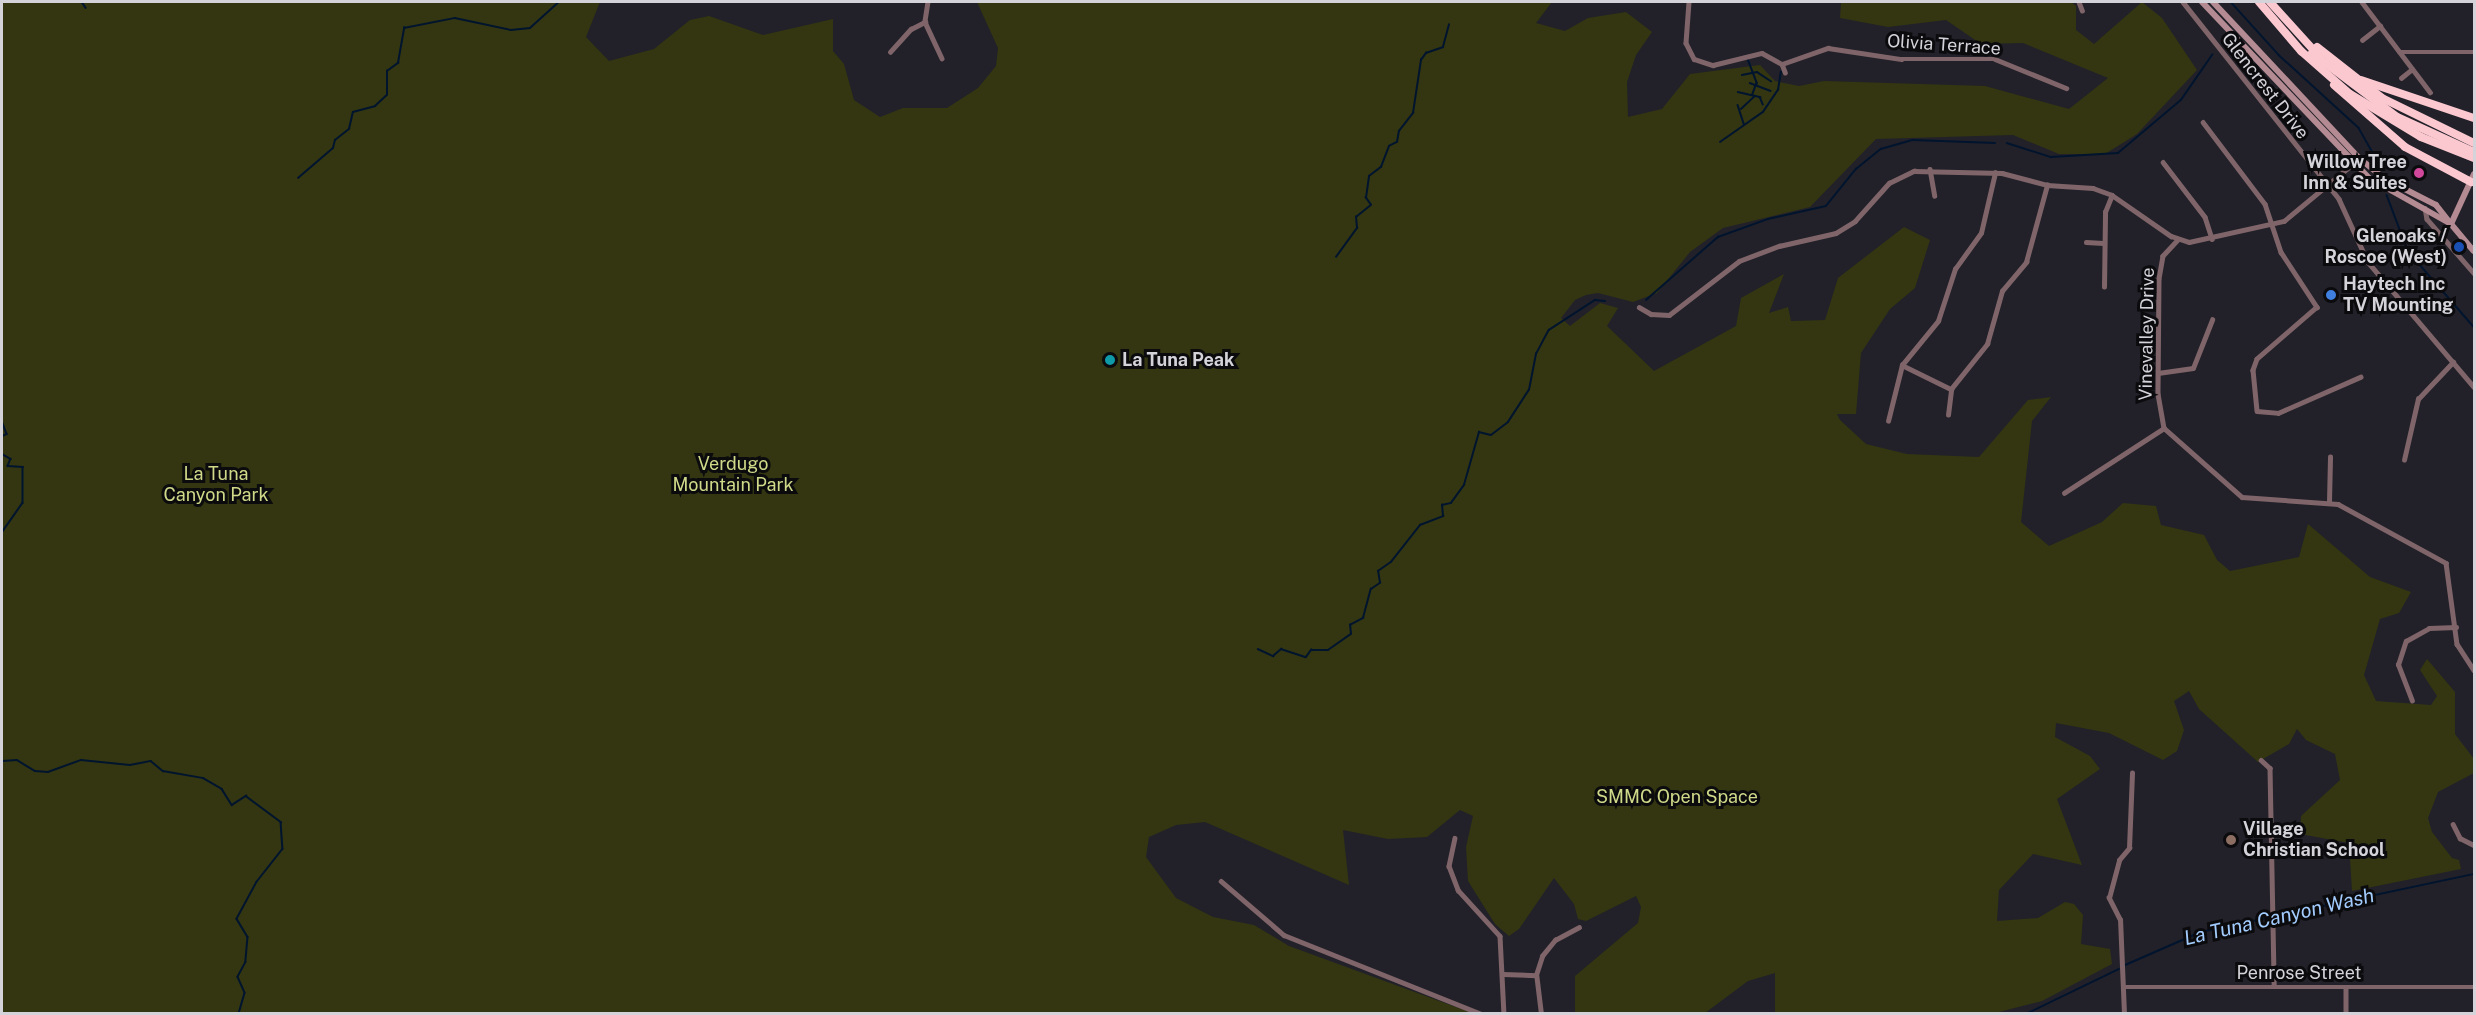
<!DOCTYPE html>
<style>
body{margin:0}
#map{position:relative;width:2476px;height:1015px;overflow:hidden;background:#222129;font-family:"Public Sans",sans-serif}
div>[style]{position:absolute}
.green>*{inset:0;background:#333611}
.stream>*{height:1.5px;margin:-0.75px;padding:0 0.75px;transform-origin:0.75px;border-radius:0.75px;background:#00142e}
.street>*{height:4.5px;margin:-2.25px;padding:0 2.25px;transform-origin:2.25px;border-radius:2.25px;background:#7f6569}
.secondary>*{height:6px;margin:-3px;padding:0 3px;transform-origin:3px;border-radius:3px;background:#b48b92}
.highway>*{height:8px;margin:-4px;padding:0 4px;transform-origin:4px;border-radius:4px;background:#fbc8d0}
.dots>*{width:16px;height:16px;translate:-50% -50%;box-sizing:border-box;border:3px solid #0b0b0e;border-radius:50%}
span{translate:-50% -50%;white-space:nowrap;text-align:center;line-height:1.15;-webkit-text-stroke:6px #0b0b0e;paint-order:stroke}
.street-label{font-size:18px;color:#d4d3d9}
.poi-label{font-size:18px;color:#d4d3d9;font-weight:700}
.right{translate:-100% -50%;text-align:right}
.left{translate:0 -50%;text-align:left}
.park-label{font-size:18px;color:#d0d988}
.water-label{font-size:20px;color:#a3ccfe;font-style:italic}
.frame{position:absolute;inset:0;border:3px solid #d4d3d9;pointer-events:none}
</style>
<div id="map">
<div class="green">
<div style="clip-path:polygon(2px 2px,600px 2px,586px 37px,609px 61px,654px 49px,690px 20px,709px 16px,763px 35px,833px 19px,833px 51px,844px 64px,854px 100px,880px 117px,903px 108px,947px 108px,978px 88px,996px 66px,998px 48px,977px 2px,1552px 2px,1536px 23px,1565px 31px,1588px 18px,1626px 12px,1652px 32px,1636px 55px,1627px 82px,1628px 117px,1662px 109px,1690px 74px,1760px 65px,1775px 81px,1799px 86px,1824px 81px,1985px 86px,2069px 109px,2108px 78px,2023px 43px,1981px 44px,1946px 20px,1888px 27px,1840px 18px,1841px 2px,2071px 2px,2076px 6px,2076px 30px,2094px 44px,2142px 2px,2162px 18px,2197px 70px,2137px 134px,2105px 154px,2059px 154px,2013px 135px,1876px 139px,1810px 207px,1723px 228px,1690px 252px,1657px 293px,1633px 302px,1598px 293px,1586px 295px,1575px 300px,1561px 318px,1570px 326px,1600px 303px,1618px 308px,1607px 326px,1654px 371px,1736px 326px,1741px 298px,1784px 274px,1769px 313px,1788px 307px,1791px 321px,1825px 320px,1838px 278px,1904px 227px,1930px 240px,1915px 288px,1890px 309px,1861px 353px,1856px 414px,1837px 414px,1840px 420px,1866px 444px,1907px 454px,1979px 457px,2028px 400px,2051px 397px,2032px 421px,2021px 522px,2049px 546px,2102px 522px,2123px 503px,2156px 506px,2161px 525px,2204px 535px,2217px 560px,2230px 571px,2299px 557px,2308px 524px,2370px 577px,2411px 592px,2399px 613px,2380px 619px,2364px 675px,2376px 701px,2431px 705px,2437px 696px,2420px 670px,2427px 659px,2455px 692px,2455px 734px,2474px 759px,2474px 773px,2438px 792px,2428px 818px,2432px 832px,2452px 858px,2459px 860px,2461px 869px,2352px 891px,2349px 843px,2300px 834px,2301px 816px,2340px 780px,2335px 754px,2306px 740px,2297px 729px,2289px 744px,2258px 762px,2199px 709px,2189px 691px,2174px 701px,2184px 730px,2177px 751px,2163px 760px,2109px 733px,2056px 723px,2055px 737px,2090px 756px,2100px 769px,2057px 799px,2082px 865px,2033px 854px,1999px 890px,1997px 921px,2038px 918px,2065px 902px,2074px 904px,2083px 915px,2081px 944px,2110px 949px,2112px 964px,2042px 1001px,1995px 1013px,1775px 1013px,1775px 973px,1748px 981px,1705px 1013px,1575px 1013px,1575px 976px,1638px 923px,1641px 907px,1636px 896px,1586px 921px,1578px 919px,1574px 904px,1554px 878px,1519px 929px,1509px 936px,1495px 924px,1468px 881px,1466px 847px,1473px 816px,1460px 810px,1427px 837px,1388px 839px,1343px 830px,1349px 885px,1205px 822px,1176px 825px,1149px 837px,1146px 857px,1176px 898px,1213px 917px,1254px 925px,1289px 946px,1472px 1013px,2px 1013px)"></div>
</div>
<div class="stream">
<div style="left:82px;top:2px;width:7px;rotate:56deg"></div>
<div style="left:2231px;top:2px;width:72px;rotate:47.8deg"></div>
<div style="left:2279px;top:55px;width:108px;rotate:42.4deg"></div>
<div style="left:2359px;top:128px;width:47px;rotate:60.7deg"></div>
<div style="left:1748px;top:59px;width:26px;rotate:69deg"></div>
<div style="left:1757px;top:83px;width:12px;rotate:110deg"></div>
<div style="left:1742px;top:75px;width:15px;rotate:-11deg"></div>
<div style="left:1757px;top:72px;width:17px;rotate:33deg"></div>
<div style="left:1750px;top:83px;width:22px;rotate:21deg"></div>
<div style="left:1738px;top:92px;width:23px;rotate:13deg"></div>
<div style="left:1760px;top:97px;width:8px;rotate:67deg"></div>
<div style="left:1738px;top:105px;width:20px;rotate:72deg"></div>
<div style="left:1741px;top:109px;width:19px;rotate:-43deg"></div>
<div style="left:1720px;top:142px;width:52px;rotate:-34.9deg"></div>
<div style="left:1763px;top:112px;width:27px;rotate:-56deg"></div>
<div style="left:1778px;top:90px;width:18px;rotate:-81deg"></div>
<div style="left:2007px;top:143px;width:46px;rotate:17.7deg"></div>
<div style="left:2051px;top:157px;width:67px;rotate:-3.4deg"></div>
<div style="left:2118px;top:153px;width:82px;rotate:-40.1deg"></div>
<div style="left:2181px;top:100px;width:55px;rotate:-55.4deg"></div>
<div style="left:298px;top:178px;width:46px;rotate:-40.6deg"></div>
<div style="left:333px;top:148px;width:8px;rotate:-76deg"></div>
<div style="left:335px;top:140px;width:18px;rotate:-38deg"></div>
<div style="left:349px;top:129px;width:17px;rotate:-77deg"></div>
<div style="left:353px;top:112px;width:23px;rotate:-15deg"></div>
<div style="left:375px;top:106px;width:16px;rotate:-43deg"></div>
<div style="left:387px;top:95px;width:24px;rotate:-90deg"></div>
<div style="left:387px;top:71px;width:14px;rotate:-36deg"></div>
<div style="left:398px;top:63px;width:36px;rotate:-80deg"></div>
<div style="left:404px;top:28px;width:52px;rotate:-11.1deg"></div>
<div style="left:455px;top:18px;width:57px;rotate:12.1deg"></div>
<div style="left:511px;top:30px;width:19px;rotate:-6deg"></div>
<div style="left:530px;top:28px;width:39px;rotate:-42deg"></div>
<div style="left:2387px;top:195px;width:60px;rotate:69.4deg"></div>
<div style="left:2408px;top:251px;width:101px;rotate:49deg"></div>
<div style="left:1336px;top:257px;width:36px;rotate:-54deg"></div>
<div style="left:1357px;top:228px;width:11px;rotate:-95deg"></div>
<div style="left:1356px;top:217px;width:19px;rotate:-39deg"></div>
<div style="left:1371px;top:205px;width:9px;rotate:-126deg"></div>
<div style="left:1366px;top:198px;width:22px;rotate:-82deg"></div>
<div style="left:1369px;top:176px;width:15px;rotate:-37deg"></div>
<div style="left:1381px;top:167px;width:22px;rotate:-69deg"></div>
<div style="left:1389px;top:146px;width:9px;rotate:-27deg"></div>
<div style="left:1397px;top:142px;width:11px;rotate:-80deg"></div>
<div style="left:1399px;top:131px;width:23px;rotate:-52deg"></div>
<div style="left:1413px;top:113px;width:54px;rotate:-81.4deg"></div>
<div style="left:1421px;top:60px;width:9px;rotate:-54deg"></div>
<div style="left:1426px;top:53px;width:18px;rotate:-19deg"></div>
<div style="left:1443px;top:47px;width:23px;rotate:-75deg"></div>
<div style="left:1646px;top:300px;width:96px;rotate:-41.2deg"></div>
<div style="left:1718px;top:237px;width:53px;rotate:-19.8deg"></div>
<div style="left:1768px;top:219px;width:59px;rotate:-12.6deg"></div>
<div style="left:1826px;top:206px;width:48px;rotate:-51deg"></div>
<div style="left:1856px;top:169px;width:32px;rotate:-39deg"></div>
<div style="left:1881px;top:149px;width:33px;rotate:-16deg"></div>
<div style="left:1913px;top:140px;width:82px;rotate:2.1deg"></div>
<div style="left:2px;top:421px;width:14px;rotate:69deg"></div>
<div style="left:7px;top:434px;width:6px;rotate:149deg"></div>
<div style="left:2px;top:454px;width:10px;rotate:29deg"></div>
<div style="left:11px;top:459px;width:8px;rotate:113deg"></div>
<div style="left:8px;top:466px;width:15px;rotate:4deg"></div>
<div style="left:23px;top:467px;width:36px;rotate:90deg"></div>
<div style="left:23px;top:503px;width:37px;rotate:125deg"></div>
<div style="left:1258px;top:649px;width:17px;rotate:25deg"></div>
<div style="left:1273px;top:656px;width:11px;rotate:-41deg"></div>
<div style="left:1281px;top:649px;width:26px;rotate:18deg"></div>
<div style="left:1306px;top:657px;width:9px;rotate:-54deg"></div>
<div style="left:1311px;top:650px;width:17px"></div>
<div style="left:1328px;top:650px;width:28px;rotate:-35deg"></div>
<div style="left:1351px;top:634px;width:9px;rotate:-96deg"></div>
<div style="left:1350px;top:625px;width:15px;rotate:-28deg"></div>
<div style="left:1363px;top:618px;width:30px;rotate:-75deg"></div>
<div style="left:1371px;top:589px;width:11px;rotate:-34deg"></div>
<div style="left:1380px;top:583px;width:12px;rotate:-99deg"></div>
<div style="left:1378px;top:571px;width:16px;rotate:-35deg"></div>
<div style="left:1391px;top:562px;width:47px;rotate:-51.9deg"></div>
<div style="left:1420px;top:525px;width:25px;rotate:-21deg"></div>
<div style="left:1443px;top:516px;width:11px;rotate:-95deg"></div>
<div style="left:1442px;top:505px;width:9px;rotate:-13deg"></div>
<div style="left:1451px;top:503px;width:22px;rotate:-54deg"></div>
<div style="left:1464px;top:485px;width:55px;rotate:-74.2deg"></div>
<div style="left:1479px;top:432px;width:12px;rotate:14deg"></div>
<div style="left:1491px;top:435px;width:21px;rotate:-37deg"></div>
<div style="left:1508px;top:422px;width:38px;rotate:-57deg"></div>
<div style="left:1529px;top:390px;width:37px;rotate:-79deg"></div>
<div style="left:1536px;top:354px;width:27px;rotate:-62deg"></div>
<div style="left:1549px;top:330px;width:55px;rotate:-33.1deg"></div>
<div style="left:1595px;top:300px;width:10px;rotate:6deg"></div>
<div style="left:2px;top:761px;width:15px;rotate:-4deg"></div>
<div style="left:17px;top:760px;width:21px;rotate:31deg"></div>
<div style="left:35px;top:771px;width:13px;rotate:4deg"></div>
<div style="left:48px;top:772px;width:35px;rotate:-20deg"></div>
<div style="left:81px;top:760px;width:49px;rotate:5.8deg"></div>
<div style="left:130px;top:765px;width:21px;rotate:-11deg"></div>
<div style="left:151px;top:761px;width:16px;rotate:40deg"></div>
<div style="left:163px;top:771px;width:41px;rotate:9.9deg"></div>
<div style="left:203px;top:778px;width:22px;rotate:30deg"></div>
<div style="left:222px;top:789px;width:19px;rotate:58deg"></div>
<div style="left:232px;top:805px;width:17px;rotate:-33deg"></div>
<div style="left:246px;top:796px;width:44px;rotate:36.6deg"></div>
<div style="left:281px;top:822px;width:27px;rotate:86deg"></div>
<div style="left:283px;top:849px;width:42px;rotate:128.2deg"></div>
<div style="left:257px;top:882px;width:42px;rotate:118.4deg"></div>
<div style="left:237px;top:919px;width:21px;rotate:59deg"></div>
<div style="left:248px;top:937px;width:25px;rotate:95deg"></div>
<div style="left:246px;top:962px;width:17px;rotate:118deg"></div>
<div style="left:238px;top:977px;width:17px;rotate:66deg"></div>
<div style="left:245px;top:993px;width:22px;rotate:106deg"></div>
<div style="left:2123px;top:966px;width:85px;rotate:-23.6deg"></div>
<div style="left:2201px;top:932px;width:279px;rotate:-12deg"></div>
<div style="left:2026px;top:1014px;width:103px;rotate:-25.8deg"></div>
</div>
<div class="street">
<div style="left:928px;top:2px;width:20px;rotate:99deg"></div>
<div style="left:925px;top:22px;width:40px;rotate:65deg"></div>
<div style="left:1689px;top:2px;width:41px;rotate:94.2deg"></div>
<div style="left:1686px;top:43px;width:18px;rotate:63deg"></div>
<div style="left:1694px;top:59px;width:20px;rotate:18deg"></div>
<div style="left:1713px;top:65px;width:50px;rotate:-13.8deg"></div>
<div style="left:1762px;top:53px;width:23px;rotate:29deg"></div>
<div style="left:1782px;top:64px;width:9px;rotate:69deg"></div>
<div style="left:2079px;top:2px;width:9px;rotate:69deg"></div>
<div style="left:2183px;top:2px;width:251px;rotate:51.6deg"></div>
<div style="left:2339px;top:199px;width:69px;rotate:65.3deg"></div>
<div style="left:2368px;top:262px;width:164px;rotate:49.7deg"></div>
<div style="left:2362px;top:2px;width:113px;rotate:52.9deg"></div>
<div style="left:2362px;top:40px;width:23px;rotate:-38deg"></div>
<div style="left:890px;top:52px;width:31px;rotate:-48deg"></div>
<div style="left:911px;top:29px;width:16px;rotate:-27deg"></div>
<div style="left:2399px;top:52px;width:75px"></div>
<div style="left:1782px;top:64px;width:49px;rotate:-19.2deg"></div>
<div style="left:1828px;top:48px;width:74px;rotate:8.6deg"></div>
<div style="left:1901px;top:59px;width:94px"></div>
<div style="left:1995px;top:59px;width:77px;rotate:22.2deg"></div>
<div style="left:2401px;top:78px;width:14px;rotate:-39deg"></div>
<div style="left:2203px;top:122px;width:103px;rotate:52.9deg"></div>
<div style="left:2265px;top:204px;width:51px;rotate:71.6deg"></div>
<div style="left:2281px;top:252px;width:66px;rotate:56.8deg"></div>
<div style="left:2317px;top:307px;width:79px;rotate:139.1deg"></div>
<div style="left:2257px;top:359px;width:12px;rotate:110deg"></div>
<div style="left:2253px;top:370px;width:41px;rotate:84.4deg"></div>
<div style="left:2257px;top:411px;width:21px;rotate:5deg"></div>
<div style="left:2278px;top:413px;width:90px;rotate:-23.7deg"></div>
<div style="left:2163px;top:162px;width:69px;rotate:52.6deg"></div>
<div style="left:2205px;top:217px;width:23px;rotate:72deg"></div>
<div style="left:1930px;top:169px;width:27px;rotate:80deg"></div>
<div style="left:2425px;top:208px;width:11px;rotate:80deg"></div>
<div style="left:2427px;top:219px;width:72px;rotate:49deg"></div>
<div style="left:2178px;top:240px;width:22px;rotate:133deg"></div>
<div style="left:2163px;top:256px;width:23px;rotate:100deg"></div>
<div style="left:2159px;top:279px;width:115px;rotate:90.5deg"></div>
<div style="left:2158px;top:394px;width:35px;rotate:80deg"></div>
<div style="left:2164px;top:428px;width:104px;rotate:41.5deg"></div>
<div style="left:2242px;top:497px;width:96px;rotate:4.2deg"></div>
<div style="left:2338px;top:504px;width:123px;rotate:28.6deg"></div>
<div style="left:2446px;top:563px;width:82px;rotate:82.3deg"></div>
<div style="left:2457px;top:644px;width:31px;rotate:57deg"></div>
<div style="left:2086px;top:242px;width:17px;rotate:3deg"></div>
<div style="left:2104px;top:287px;width:75px;rotate:-89.2deg"></div>
<div style="left:2105px;top:212px;width:18px;rotate:-68deg"></div>
<div style="left:1639px;top:307px;width:14px;rotate:30deg"></div>
<div style="left:1651px;top:314px;width:18px;rotate:3deg"></div>
<div style="left:1669px;top:315px;width:88px;rotate:-37.6deg"></div>
<div style="left:1739px;top:261px;width:43px;rotate:-20.6deg"></div>
<div style="left:1779px;top:246px;width:58px;rotate:-12.8deg"></div>
<div style="left:1836px;top:233px;width:22px;rotate:-32deg"></div>
<div style="left:1855px;top:221px;width:51px;rotate:-48.2deg"></div>
<div style="left:1889px;top:183px;width:28px;rotate:-26deg"></div>
<div style="left:1914px;top:171px;width:88px;rotate:1.3deg"></div>
<div style="left:2002px;top:173px;width:47px;rotate:14.9deg"></div>
<div style="left:2047px;top:185px;width:46px;rotate:3.7deg"></div>
<div style="left:2093px;top:188px;width:20px;rotate:20deg"></div>
<div style="left:2112px;top:195px;width:72px;rotate:34.8deg"></div>
<div style="left:2171px;top:236px;width:19px;rotate:18deg"></div>
<div style="left:2189px;top:242px;width:97px;rotate:-12.5deg"></div>
<div style="left:2284px;top:221px;width:92px;rotate:-39.7deg"></div>
<div style="left:1902px;top:365px;width:55px;rotate:26.1deg"></div>
<div style="left:2158px;top:373px;width:35px;rotate:-8deg"></div>
<div style="left:2193px;top:368px;width:52px;rotate:-68.4deg"></div>
<div style="left:1948px;top:415px;width:26px;rotate:-83deg"></div>
<div style="left:1951px;top:389px;width:58px;rotate:-51.3deg"></div>
<div style="left:1987px;top:344px;width:55px;rotate:-74.2deg"></div>
<div style="left:2002px;top:291px;width:38px;rotate:-50deg"></div>
<div style="left:2026px;top:262px;width:80px;rotate:-74.7deg"></div>
<div style="left:1888px;top:421px;width:58px;rotate:-76deg"></div>
<div style="left:1902px;top:365px;width:57px;rotate:-50.7deg"></div>
<div style="left:1938px;top:321px;width:55px;rotate:-71.9deg"></div>
<div style="left:1955px;top:269px;width:44px;rotate:-54.2deg"></div>
<div style="left:1981px;top:233px;width:62px;rotate:-76.9deg"></div>
<div style="left:2404px;top:460px;width:63px;rotate:-77.1deg"></div>
<div style="left:2418px;top:399px;width:51px;rotate:-46.6deg"></div>
<div style="left:2064px;top:493px;width:119px;rotate:-33deg"></div>
<div style="left:2329px;top:502px;width:45px;rotate:-88.7deg"></div>
<div style="left:2412px;top:701px;width:39px;rotate:-111deg"></div>
<div style="left:2398px;top:665px;width:25px;rotate:-72deg"></div>
<div style="left:2406px;top:641px;width:26px;rotate:-29deg"></div>
<div style="left:2429px;top:628px;width:27px;rotate:-2deg"></div>
<div style="left:2261px;top:760px;width:12px;rotate:42deg"></div>
<div style="left:2270px;top:768px;width:218px;rotate:88.9deg"></div>
<div style="left:2453px;top:824px;width:16px;rotate:63deg"></div>
<div style="left:2460px;top:838px;width:16px;rotate:27deg"></div>
<div style="left:1455px;top:838px;width:29px;rotate:102deg"></div>
<div style="left:1449px;top:866px;width:26px;rotate:69deg"></div>
<div style="left:1458px;top:890px;width:62px;rotate:47.6deg"></div>
<div style="left:1500px;top:936px;width:78px;rotate:87.1deg"></div>
<div style="left:1221px;top:881px;width:83px;rotate:40.6deg"></div>
<div style="left:1284px;top:935px;width:213px;rotate:21.8deg"></div>
<div style="left:1503px;top:974px;width:33px;rotate:2deg"></div>
<div style="left:2124px;top:987px;width:350px"></div>
<div style="left:2346px;top:987px;width:27px;rotate:90deg"></div>
<div style="left:1541px;top:1014px;width:39px;rotate:-97deg"></div>
<div style="left:1536px;top:975px;width:20px;rotate:-72deg"></div>
<div style="left:1542px;top:956px;width:21px;rotate:-51deg"></div>
<div style="left:1555px;top:940px;width:27px;rotate:-28deg"></div>
<div style="left:2124px;top:1014px;width:94px;rotate:-92.4deg"></div>
<div style="left:2120px;top:920px;width:25px;rotate:-117deg"></div>
<div style="left:2109px;top:898px;width:39px;rotate:-75deg"></div>
<div style="left:2119px;top:860px;width:16px;rotate:-50deg"></div>
<div style="left:2129px;top:848px;width:75px;rotate:-87.7deg"></div>
</div>
<div class="secondary">
<div style="left:2202px;top:2px;width:243px;rotate:46.5deg"></div>
<div style="left:2369px;top:178px;width:94px;rotate:29.3deg"></div>
<div style="left:2451px;top:224px;width:35px;rotate:50deg"></div>
<div style="left:2213px;top:2px;width:214px;rotate:46.9deg"></div>
<div style="left:2359px;top:158px;width:33px;rotate:39deg"></div>
<div style="left:2385px;top:179px;width:57px;rotate:27deg"></div>
<div style="left:2436px;top:205px;width:24px;rotate:52deg"></div>
<div style="left:2451px;top:224px;width:55px;rotate:-65.3deg"></div>
</div>
<div class="highway">
<div style="left:2259px;top:2px;width:65px;rotate:49.4deg"></div>
<div style="left:2301px;top:51px;width:65px;rotate:41.3deg"></div>
<div style="left:2350px;top:94px;width:83px;rotate:31.2deg"></div>
<div style="left:2421px;top:137px;width:57px;rotate:21.6deg"></div>
<div style="left:2270px;top:2px;width:72px;rotate:47.8deg"></div>
<div style="left:2317px;top:47px;width:83px;rotate:38.1deg"></div>
<div style="left:2382px;top:98px;width:102px;rotate:26.1deg"></div>
<div style="left:2312px;top:53px;width:106px;rotate:37deg"></div>
<div style="left:2397px;top:117px;width:85px;rotate:24.4deg"></div>
<div style="left:2361px;top:80px;width:119px;rotate:18.6deg"></div>
<div style="left:2334px;top:85px;width:94px;rotate:41.1deg"></div>
<div style="left:2405px;top:147px;width:75px;rotate:27.9deg"></div>
</div>
<div class="dots">
<div style="left:2419px;top:173px;background:#d1479c"></div>
<div style="left:2459px;top:247px;background:#1a4fb4"></div>
<div style="left:2331px;top:295px;background:#3f7fe0"></div>
<div style="left:1110px;top:360px;background:#0f9aa8"></div>
<div style="left:2231px;top:840px;background:#8d6e63"></div>
</div>
<div class="street-label">
<span style="left:1944px;top:45px;rotate:4deg">Olivia Terrace</span>
<span style="left:2265px;top:86px;rotate:52deg">Glencrest Drive</span>
<span style="left:2147px;top:334px;rotate:-89deg">Vinevalley Drive</span>
<span style="left:2299px;top:973px">Penrose Street</span>
</div>
<div class="poi-label">
<span class="right" style="left:2407px;top:173px">Willow Tree<br>Inn &amp; Suites</span>
<span class="right" style="left:2447px;top:247px">Glenoaks /<br>Roscoe (West)</span>
<span class="left" style="left:2343px;top:295px">Haytech Inc<br>TV Mounting</span>
<span class="left" style="left:1122px;top:360px">La Tuna Peak</span>
<span class="left" style="left:2243px;top:840px">Village<br>Christian School</span>
</div>
<div class="park-label">
<span style="left:733px;top:475px">Verdugo<br>Mountain Park</span>
<span style="left:216px;top:485px">La Tuna<br>Canyon Park</span>
<span style="left:1677px;top:797px">SMMC Open Space</span>
</div>
<div class="water-label">
<span style="left:2279px;top:917px;rotate:-13deg">La Tuna Canyon Wash</span>
</div>
<div class="frame"></div>
</div>
